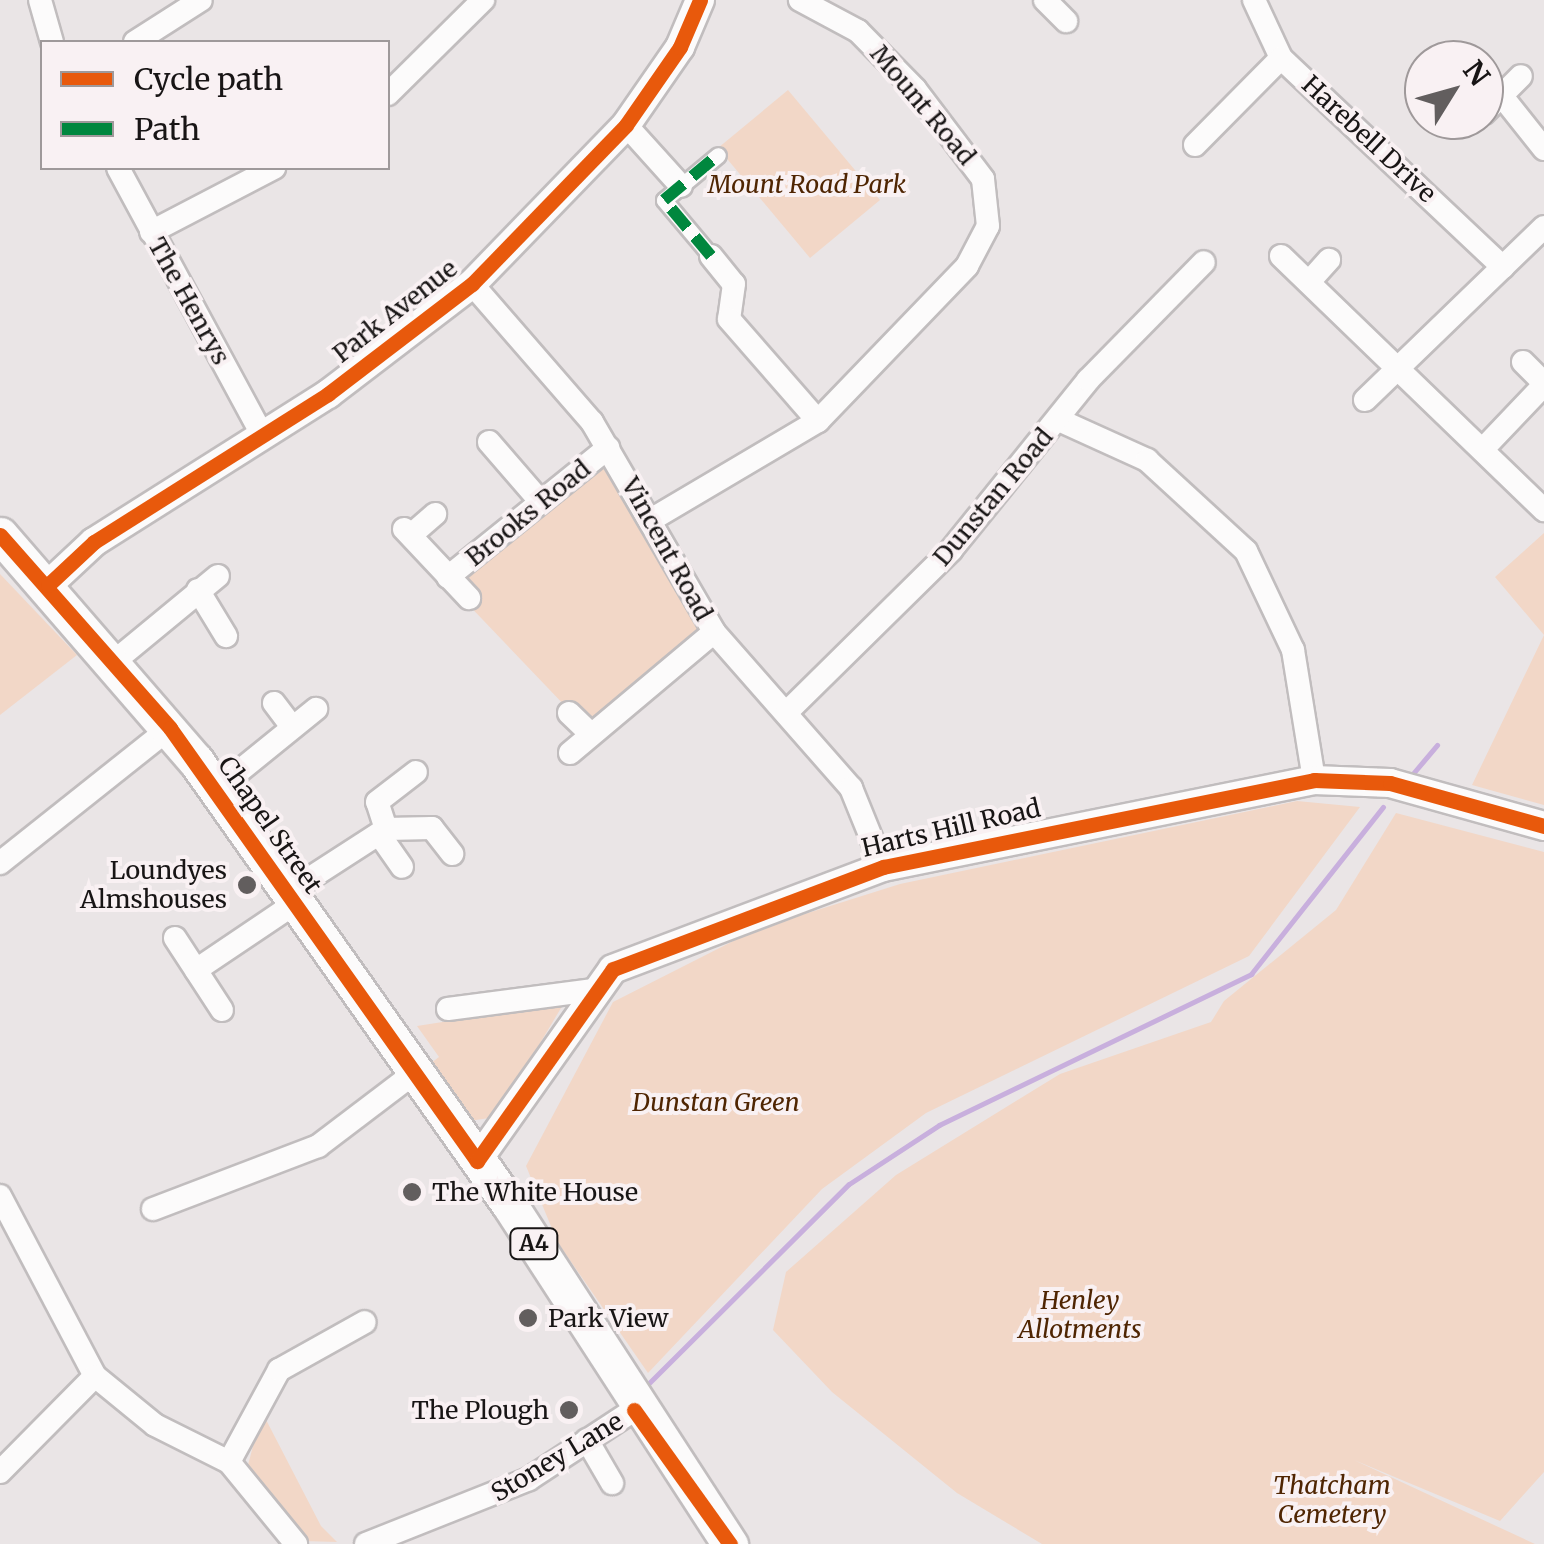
<!DOCTYPE html>
<style>
body{margin:0}
#map{position:relative;width:1544px;height:1544px;overflow:hidden;background:#eae5e6;font-family:Merriweather,serif}
div>[style]{position:absolute}
.green>*{inset:0;background:#f2d7c7}
.stream>*{height:5px;margin:-2.5px;padding:0 2.5px;transform-origin:2.5px;border-radius:2.5px;background:#c8afdd}
.roads{filter:drop-shadow(2px 0 #c1bdbe) drop-shadow(-2px 0 #c1bdbe) drop-shadow(0 2px #c1bdbe) drop-shadow(0 -2px #c1bdbe)}
.pedestrian>*{height:15px;margin:-7.5px;padding:0 7.5px;transform-origin:7.5px;border-radius:7.5px;background:#fcfbfb}
.minor>*{height:22px;margin:-11px;padding:0 11px;transform-origin:11px;border-radius:11px;background:#fcfbfb}
.tertiary>*{height:28px;margin:-14px;padding:0 14px;transform-origin:14px;border-radius:14px;background:#fcfbfb}
.primary>*{height:35px;margin:-17.5px;padding:0 17.5px;transform-origin:17.5px;border-radius:17.5px;background:#fcfbfb}
.quiet>*{height:12px;margin-top:-6px;transform-origin:0;background:repeating-linear-gradient(90deg,#00873e 0 25px,transparent 0 37px)}
.cycleway>*{height:15px;margin:-7.5px;padding:0 7.5px;transform-origin:7.5px;border-radius:7.5px;background:#e8590c}
.dots>*{width:28px;height:28px;translate:-50% -50%;box-sizing:border-box;border:5px solid #f9f1f3;border-radius:50%}
span{translate:-50% -50%;white-space:nowrap;text-align:center;line-height:1.15;-webkit-text-stroke:8px #f9f1f3;paint-order:stroke}
.shield-label span{padding:2px 8px;background:#f9f1f3;border:2px solid;border-radius:8px;-webkit-text-stroke-width:0}
.shield-label{font-size:22px;color:#181515;font-weight:700}
.street-label{font-size:25px;color:#181515}
.park-label{font-size:25px;color:#4f2502;font-style:italic}
.poi-label{font-size:25px;color:#181515}
.right{translate:-100% -50%;text-align:right}
.left{translate:0 -50%;text-align:left}
.legend{position:absolute;left:40px;top:40px;width:350px;height:130px;box-sizing:border-box;background:#f9f1f3;border:2px solid #9f999a;margin:0;padding:12px 18px;list-style:none;font-size:30px;color:#181515}
.legend li{display:flex;align-items:center;gap:20px;height:50px}
.legend b{width:50px;border:2px solid #9f999a}
.north{position:absolute;left:1404px;top:40px;width:100px;height:100px;box-sizing:border-box;background:#f9f1f3;border:2px solid #9f999a;border-radius:50%;rotate:53deg;font-size:28px;font-weight:700;line-height:40px;text-align:center;color:#181515}
.north::after{content:'';display:block;margin:auto;width:35px;height:45px;background:#625e5e;clip-path:polygon(50% 0,100% 100%,50% 72%,0 100%)}
</style>
<div id="map">
<div class="green">
<div style="clip-path:polygon(788px 90px,880px 200px,810px 258px,718px 148px)"></div>
<div style="clip-path:polygon(609px 448px,714px 632px,590px 732px,461px 597px,471px 587px,465px 573px)"></div>
<div style="clip-path:polygon(1544px 533px,1544px 805px,1472px 785px,1544px 635px,1495px 577px)"></div>
<div style="clip-path:polygon(0 574px,77px 655px,0 715px)"></div>
<div style="clip-path:polygon(1297px 801px,1360px 807px,1249px 956px,926px 1113px,822px 1189px,648px 1373px,558px 1243px,526px 1166px,613px 1002px,757px 929px,900px 884px)"></div>
<div style="clip-path:polygon(1396px 813px,1544px 852px,1544px 1472px,1500px 1521px,1354px 1460px,1535px 1544px,1042px 1544px,957px 1493px,832px 1392px,773px 1330px,786px 1272px,896px 1175px,1060px 1074px,1211px 1022px,1224px 1001px,1336px 910px)"></div>
<div style="clip-path:polygon(564px 1003px,496px 1117px,469px 1121px,427px 1066px,439px 1057px,417px 1026px)"></div>
<div style="clip-path:polygon(262px 1412px,321px 1526px,337px 1542px,303px 1541px,248px 1465px)"></div>
</div>
<div class="stream">
<div style="left:1410px;top:777px;width:42px;rotate:-49.8deg"></div>
<div style="left:646px;top:1386px;width:286px;rotate:-44.9deg"></div>
<div style="left:849px;top:1184px;width:108px;rotate:-33.2deg"></div>
<div style="left:939px;top:1125px;width:347px;rotate:-25.8deg"></div>
<div style="left:1251px;top:974px;width:213px;rotate:-51.7deg"></div>
</div>
<div class="roads">
<div class="pedestrian">
<div style="left:711px;top:256px;width:73px;rotate:-130deg"></div>
<div style="left:664px;top:200px;width:70px;rotate:-39.8deg"></div>
</div>
<div class="minor">
<div style="left:40px;top:0;width:44px;rotate:74.1deg"></div>
<div style="left:1045px;top:0;width:30px;rotate:45deg"></div>
<div style="left:1254px;top:0;width:64px;rotate:65deg"></div>
<div style="left:1281px;top:58px;width:305px;rotate:43.3deg"></div>
<div style="left:135px;top:42px;width:78px;rotate:-32.5deg"></div>
<div style="left:388px;top:94px;width:134px;rotate:-44.7deg"></div>
<div style="left:1501px;top:95px;width:69px;rotate:51.5deg"></div>
<div style="left:1484px;top:113px;width:52px;rotate:-45deg"></div>
<div style="left:626px;top:125px;width:82px;rotate:48deg"></div>
<div style="left:1195px;top:145px;width:122px;rotate:-45.3deg"></div>
<div style="left:118px;top:168px;width:302px;rotate:61.6deg"></div>
<div style="left:151px;top:232px;width:139px;rotate:-27.5deg"></div>
<div style="left:711px;top:256px;width:36px;rotate:51deg"></div>
<div style="left:734px;top:284px;width:35px;rotate:98deg"></div>
<div style="left:729px;top:319px;width:135px;rotate:48.9deg"></div>
<div style="left:1281px;top:256px;width:366px;rotate:44deg"></div>
<div style="left:1309px;top:282px;width:30px;rotate:-48deg"></div>
<div style="left:472px;top:284px;width:183px;rotate:49deg"></div>
<div style="left:592px;top:422px;width:243px;rotate:59.8deg"></div>
<div style="left:714px;top:632px;width:208px;rotate:48.7deg"></div>
<div style="left:851px;top:788px;width:85px;rotate:67.9deg"></div>
<div style="left:1523px;top:362px;width:30px;rotate:45deg"></div>
<div style="left:1365px;top:400px;width:249px;rotate:-44deg"></div>
<div style="left:1059px;top:420px;width:97px;rotate:24.4deg"></div>
<div style="left:1147px;top:460px;width:134px;rotate:42.6deg"></div>
<div style="left:1246px;top:551px;width:110px;rotate:64.6deg"></div>
<div style="left:1293px;top:650px;width:132px;rotate:80.8deg"></div>
<div style="left:489px;top:442px;width:79px;rotate:49.1deg"></div>
<div style="left:1483px;top:449px;width:88px;rotate:-46.4deg"></div>
<div style="left:654px;top:518px;width:191px;rotate:-30.6deg"></div>
<div style="left:818px;top:421px;width:215px;rotate:-46.1deg"></div>
<div style="left:967px;top:266px;width:45px;rotate:-62.3deg"></div>
<div style="left:988px;top:226px;width:47px;rotate:-96.1deg"></div>
<div style="left:983px;top:179px;width:113px;rotate:-127.1deg"></div>
<div style="left:915px;top:89px;width:81px;rotate:-134.5deg"></div>
<div style="left:858px;top:31px;width:66px;rotate:-151.9deg"></div>
<div style="left:404px;top:529px;width:95px;rotate:46.7deg"></div>
<div style="left:411px;top:535px;width:32px;rotate:-41deg"></div>
<div style="left:448px;top:577px;width:206px;rotate:-38.9deg"></div>
<div style="left:198px;top:590px;width:54px;rotate:58.7deg"></div>
<div style="left:116px;top:660px;width:132px;rotate:-39.5deg"></div>
<div style="left:274px;top:703px;width:30px;rotate:53deg"></div>
<div style="left:787px;top:712px;width:231px;rotate:-44.6deg"></div>
<div style="left:951px;top:550px;width:218px;rotate:-51.1deg"></div>
<div style="left:1088px;top:380px;width:165px;rotate:-45.5deg"></div>
<div style="left:569px;top:713px;width:29px;rotate:44deg"></div>
<div style="left:570px;top:753px;width:188px;rotate:-40deg"></div>
<div style="left:216px;top:790px;width:129px;rotate:-39deg"></div>
<div style="left:386px;top:829px;width:28px;rotate:-108deg"></div>
<div style="left:377px;top:802px;width:49px;rotate:-37.6deg"></div>
<div style="left:379px;top:834px;width:40px;rotate:55.1deg"></div>
<div style="left:0;top:863px;width:217px;rotate:-38.5deg"></div>
<div style="left:287px;top:893px;width:118px;rotate:-32.9deg"></div>
<div style="left:386px;top:829px;width:46px;rotate:-1.2deg"></div>
<div style="left:432px;top:828px;width:33px;rotate:52deg"></div>
<div style="left:175px;top:938px;width:86px;rotate:56.9deg"></div>
<div style="left:196px;top:970px;width:118px;rotate:-34deg"></div>
<div style="left:448px;top:1009px;width:145px;rotate:-7.5deg"></div>
<div style="left:0;top:1196px;width:204px;rotate:62.2deg"></div>
<div style="left:95px;top:1376px;width:77px;rotate:39.2deg"></div>
<div style="left:155px;top:1425px;width:83px;rotate:26.6deg"></div>
<div style="left:229px;top:1462px;width:106px;rotate:50.7deg"></div>
<div style="left:153px;top:1209px;width:177px;rotate:-20.9deg"></div>
<div style="left:318px;top:1146px;width:119px;rotate:-37.2deg"></div>
<div style="left:587px;top:1440px;width:50px;rotate:59.8deg"></div>
<div style="left:229px;top:1462px;width:105px;rotate:-61.5deg"></div>
<div style="left:279px;top:1370px;width:98px;rotate:-29.2deg"></div>
<div style="left:0;top:1472px;width:135px;rotate:-45.3deg"></div>
<div style="left:366px;top:1544px;width:175px;rotate:-21.7deg"></div>
<div style="left:529px;top:1479px;width:126px;rotate:-33.3deg"></div>
</div>
<div class="tertiary">
<div style="left:48px;top:585px;width:63px;rotate:-43.1deg"></div>
<div style="left:94px;top:542px;width:277px;rotate:-32.3deg"></div>
<div style="left:328px;top:394px;width:181px;rotate:-37.4deg"></div>
<div style="left:472px;top:284px;width:221px;rotate:-45.9deg"></div>
<div style="left:626px;top:125px;width:95px;rotate:-55.3deg"></div>
<div style="left:680px;top:47px;width:51px;rotate:-66.9deg"></div>
<div style="left:477px;top:1161px;width:235px;rotate:-54.7deg"></div>
<div style="left:613px;top:969px;width:289px;rotate:-20.7deg"></div>
<div style="left:883px;top:867px;width:440px;rotate:-11.4deg"></div>
<div style="left:1314px;top:780px;width:76px;rotate:2.3deg"></div>
<div style="left:1390px;top:783px;width:160px;rotate:15.6deg"></div>
</div>
<div class="primary">
<div style="left:0;top:535px;width:299px;rotate:49.1deg"></div>
<div style="left:196px;top:761px;width:542px;rotate:54.76deg"></div>
<div style="left:509px;top:1204px;width:406px;rotate:57deg"></div>
</div>
</div>
<div class="quiet">
<div style="left:711px;top:256px;width:73px;rotate:-130deg"></div>
<div style="left:664px;top:200px;width:70px;rotate:-39.8deg"></div>
</div>
<div class="cycleway">
<div style="left:0;top:535px;width:257px;rotate:48.6deg"></div>
<div style="left:170px;top:728px;width:531px;rotate:54.66deg"></div>
<div style="left:477px;top:1161px;width:235px;rotate:-54.7deg"></div>
<div style="left:613px;top:969px;width:289px;rotate:-20.7deg"></div>
<div style="left:883px;top:867px;width:440px;rotate:-11.4deg"></div>
<div style="left:1314px;top:780px;width:76px;rotate:2.3deg"></div>
<div style="left:1390px;top:783px;width:160px;rotate:15.6deg"></div>
<div style="left:48px;top:585px;width:63px;rotate:-43.1deg"></div>
<div style="left:94px;top:542px;width:277px;rotate:-32.3deg"></div>
<div style="left:328px;top:394px;width:181px;rotate:-37.4deg"></div>
<div style="left:472px;top:284px;width:221px;rotate:-45.9deg"></div>
<div style="left:626px;top:125px;width:95px;rotate:-55.3deg"></div>
<div style="left:680px;top:47px;width:51px;rotate:-66.9deg"></div>
<div style="left:634px;top:1410px;width:165px;rotate:54.4deg"></div>
</div>
<div class="dots">
<div style="left:247px;top:885px;background:#625e5e"></div>
<div style="left:412px;top:1192px;background:#625e5e"></div>
<div style="left:528px;top:1318px;background:#625e5e"></div>
<div style="left:569px;top:1410px;background:#625e5e"></div>
</div>
<div class="shield-label">
<span style="left:534px;top:1244px">A4</span>
</div>
<div class="street-label">
<span style="left:923px;top:105px;rotate:50deg">Mount Road</span>
<span style="left:1369px;top:139px;rotate:43deg">Harebell Drive</span>
<span style="left:189px;top:301px;rotate:61deg">The Henrys</span>
<span style="left:395px;top:311px;rotate:-38deg">Park Avenue</span>
<span style="left:993px;top:497px;rotate:-50deg">Dunstan Road</span>
<span style="left:528px;top:513px;rotate:-39deg">Brooks Road</span>
<span style="left:667px;top:549px;rotate:61deg">Vincent Road</span>
<span style="left:270px;top:825px;rotate:55deg">Chapel Street</span>
<span style="left:951px;top:828px;rotate:-13deg">Harts Hill Road</span>
<span style="left:557px;top:1457px;rotate:-31deg">Stoney Lane</span>
</div>
<div class="park-label">
<span style="left:807px;top:184px">Mount Road Park</span>
<span style="left:716px;top:1102px">Dunstan Green</span>
<span style="left:1080px;top:1315px">Henley<br>Allotments</span>
<span style="left:1332px;top:1500px">Thatcham<br>Cemetery</span>
</div>
<div class="poi-label">
<span class="right" style="left:227px;top:885px">Loundyes<br>Almshouses</span>
<span class="left" style="left:432px;top:1192px">The White House</span>
<span class="left" style="left:548px;top:1318px">Park View</span>
<span class="right" style="left:549px;top:1410px">The Plough</span>
</div>
<ul class="legend">
<li><b style="height:12px;background:#e8590c"></b>Cycle path</li>
<li><b style="height:12px;background:#00873e"></b>Path</li>
</ul>
<div class="north">N</div>
</div>
